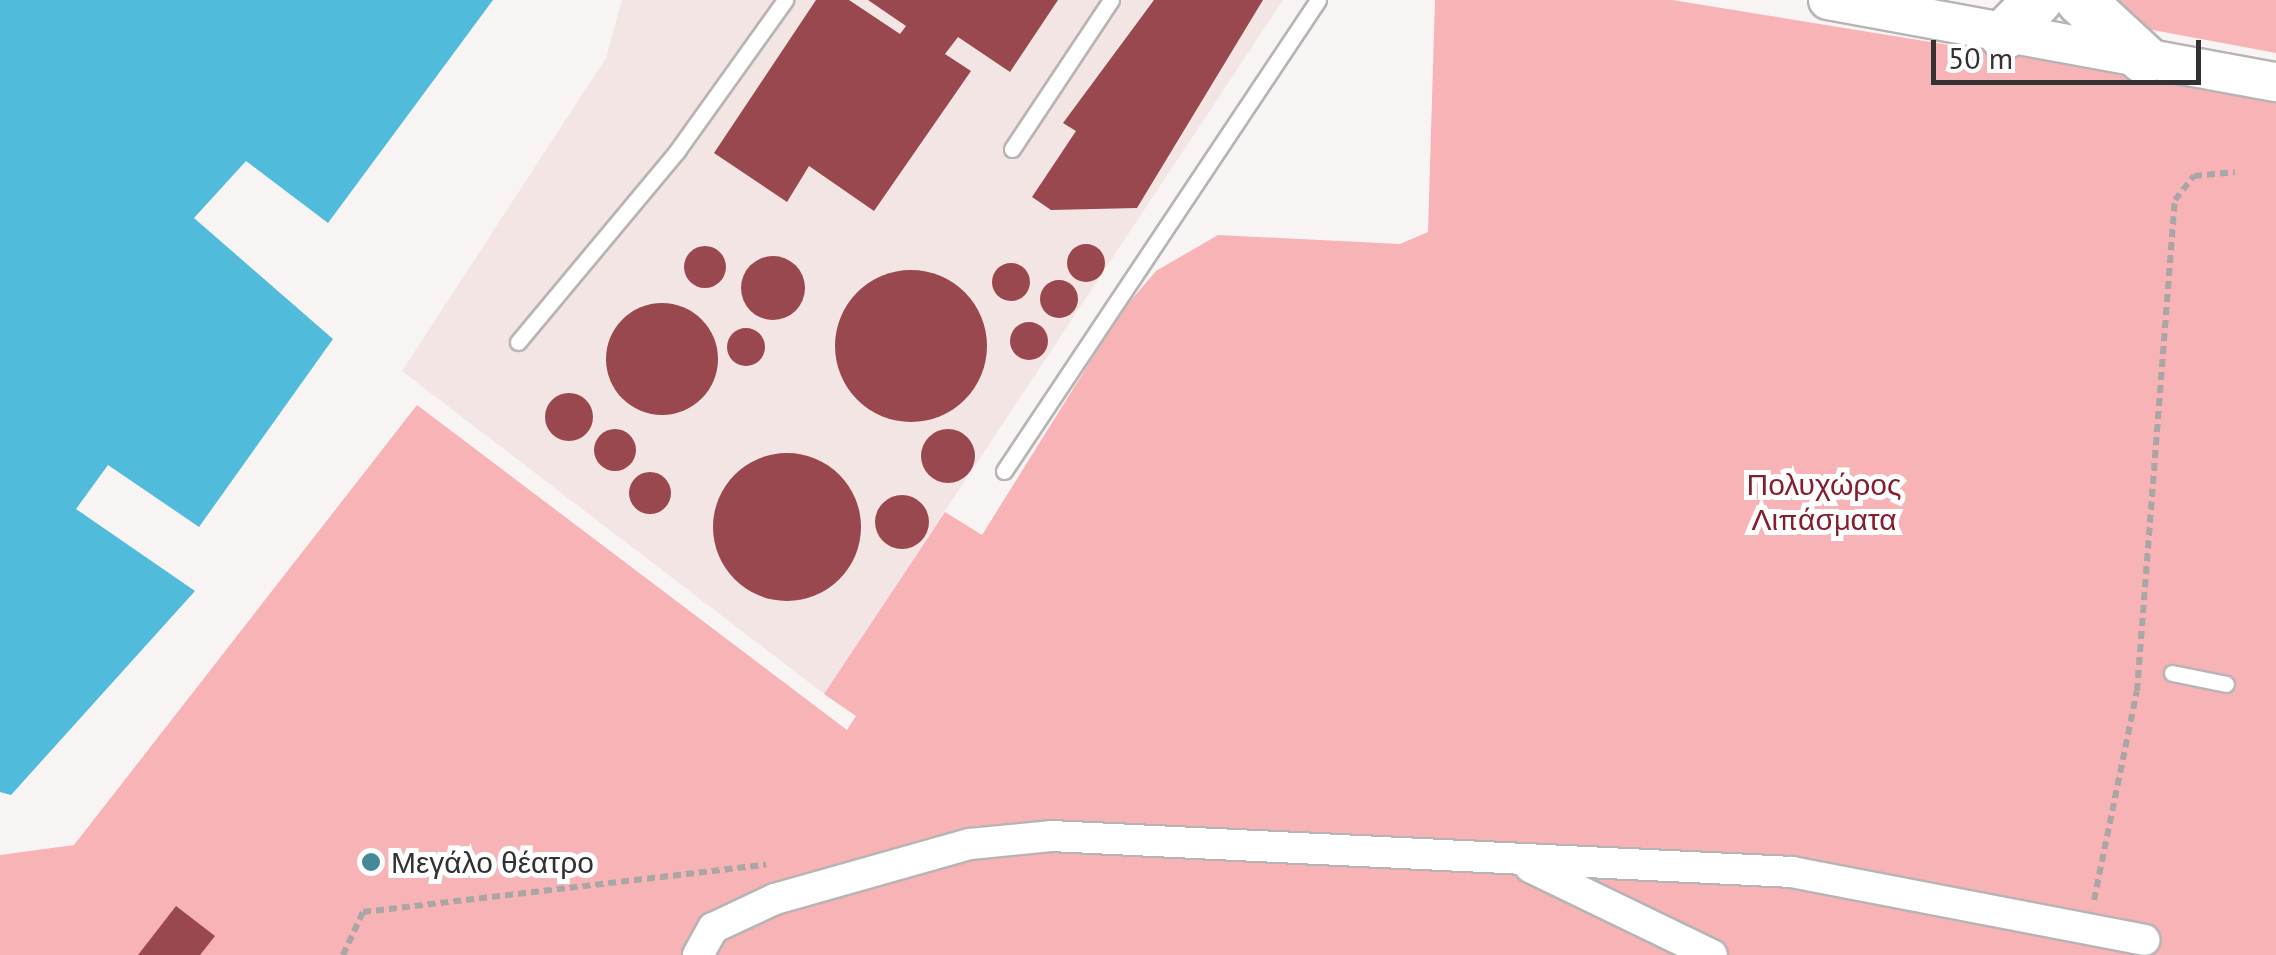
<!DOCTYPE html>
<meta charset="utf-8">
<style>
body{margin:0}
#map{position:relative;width:2276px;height:955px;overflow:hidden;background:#f9f4f4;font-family:"PT Sans",sans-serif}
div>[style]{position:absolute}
.built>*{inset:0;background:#f4e5e5}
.green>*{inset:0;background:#f7b3b5}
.water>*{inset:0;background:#50bbda}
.building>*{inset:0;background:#98484e}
.round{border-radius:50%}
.path>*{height:6px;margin-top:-3px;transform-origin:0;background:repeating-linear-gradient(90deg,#aaa6a6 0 8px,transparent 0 13px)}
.roads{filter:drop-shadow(2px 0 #b9b4b4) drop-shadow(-2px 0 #b9b4b4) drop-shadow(0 2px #b9b4b4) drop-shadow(0 -2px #b9b4b4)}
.service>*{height:15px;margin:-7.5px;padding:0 7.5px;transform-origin:7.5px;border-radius:7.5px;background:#fff}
.minor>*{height:30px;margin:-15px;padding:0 15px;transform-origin:15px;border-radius:15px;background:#fff}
.tertiary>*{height:38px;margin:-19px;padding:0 19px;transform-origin:19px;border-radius:19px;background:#fff}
.primary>*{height:48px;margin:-24px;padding:0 24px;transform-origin:24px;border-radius:24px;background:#fff}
.dots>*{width:28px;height:28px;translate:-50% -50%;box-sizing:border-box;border:5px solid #fff;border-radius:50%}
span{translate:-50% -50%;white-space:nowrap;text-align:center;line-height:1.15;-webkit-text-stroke:10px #fff;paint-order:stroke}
.park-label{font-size:30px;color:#841e2e}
.poi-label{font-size:30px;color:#333131}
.left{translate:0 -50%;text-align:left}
.scale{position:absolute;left:1931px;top:40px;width:270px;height:45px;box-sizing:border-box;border:5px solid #333131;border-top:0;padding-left:12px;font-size:30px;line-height:35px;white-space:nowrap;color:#333131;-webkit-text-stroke:8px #fff;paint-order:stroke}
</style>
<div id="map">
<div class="built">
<div style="clip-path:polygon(622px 0,1283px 0,824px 694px,402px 371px,606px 58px)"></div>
</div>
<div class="green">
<div style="clip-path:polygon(1435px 0,1672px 0,2276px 98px,2276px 955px,0 955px,0 855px,74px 845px,417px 405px,847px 730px,856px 716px,824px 694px,945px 512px,982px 535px,1121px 312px,1156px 271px,1218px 235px,1400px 244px,1428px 232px)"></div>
<div style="clip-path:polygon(2101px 0,2276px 0,2276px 53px,2142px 28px)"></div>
</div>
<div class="water">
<div style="clip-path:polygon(0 0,493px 0,328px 223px,246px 161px,194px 218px,333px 339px,199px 527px,108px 465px,76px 509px,195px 591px,11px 795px,0 792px)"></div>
</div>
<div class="building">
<div style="clip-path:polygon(816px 0,849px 0,900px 34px,906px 26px,868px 0,1058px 0,1010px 72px,958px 37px,945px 54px,971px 71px,874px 211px,809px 166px,787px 202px,714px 153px)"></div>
<div style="clip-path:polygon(1154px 0,1263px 0,1137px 208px,1051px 210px,1032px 197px,1076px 131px,1063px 123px)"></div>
<div class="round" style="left:1067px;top:244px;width:38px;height:38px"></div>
<div class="round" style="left:684px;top:246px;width:42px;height:42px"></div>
<div class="round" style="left:741px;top:256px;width:64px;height:64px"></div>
<div class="round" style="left:992px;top:263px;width:38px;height:38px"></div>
<div class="round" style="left:835px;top:270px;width:152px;height:152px"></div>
<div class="round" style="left:1040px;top:280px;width:38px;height:38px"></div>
<div class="round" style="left:606px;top:303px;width:112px;height:112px"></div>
<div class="round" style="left:1010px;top:322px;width:38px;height:38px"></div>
<div class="round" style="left:727px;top:328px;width:38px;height:38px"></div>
<div class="round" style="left:545px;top:393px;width:48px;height:48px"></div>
<div class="round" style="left:594px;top:429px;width:42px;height:42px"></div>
<div class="round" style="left:921px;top:429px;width:54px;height:54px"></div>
<div class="round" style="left:713px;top:453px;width:148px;height:148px"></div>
<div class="round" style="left:629px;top:472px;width:42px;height:42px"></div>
<div class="round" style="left:875px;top:495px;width:54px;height:54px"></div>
<div style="clip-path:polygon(176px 906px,215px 936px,200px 955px,138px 955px)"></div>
</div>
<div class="path">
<div style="left:2094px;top:900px;width:213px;rotate:-78.4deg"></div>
<div style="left:2137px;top:691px;width:492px;rotate:-85.6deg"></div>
<div style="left:2175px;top:200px;width:31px;rotate:-52deg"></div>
<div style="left:2194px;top:176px;width:41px;rotate:-5.6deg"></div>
<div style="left:343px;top:955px;width:47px;rotate:-65.1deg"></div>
<div style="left:363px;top:912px;width:406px;rotate:-6.7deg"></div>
</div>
<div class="roads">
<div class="service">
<div style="left:1012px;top:149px;width:179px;rotate:-56.4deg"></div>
<div style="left:518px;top:342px;width:249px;rotate:-50.2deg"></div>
<div style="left:677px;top:151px;width:186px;rotate:-54.4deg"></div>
<div style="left:1004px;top:471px;width:566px;rotate:-56.31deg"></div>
<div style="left:2172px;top:673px;width:55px;rotate:11.5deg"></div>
</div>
<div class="minor">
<div style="left:1530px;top:867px;width:202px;rotate:25.8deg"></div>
<div style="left:698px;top:955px;width:31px;rotate:-61deg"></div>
<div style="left:713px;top:928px;width:68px;rotate:-25.1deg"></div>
<div style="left:775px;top:899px;width:203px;rotate:-15.8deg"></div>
<div style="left:970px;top:844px;width:81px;rotate:-5.6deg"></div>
<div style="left:1051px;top:836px;width:742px;rotate:2.78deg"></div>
<div style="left:1792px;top:872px;width:359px;rotate:10.9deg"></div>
</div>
<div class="tertiary">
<div style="left:1828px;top:0;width:455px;rotate:10.4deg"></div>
</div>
<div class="primary">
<div style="left:2080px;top:0;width:87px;rotate:42.7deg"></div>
<div style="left:2004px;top:35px;width:49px;rotate:-45.8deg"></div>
</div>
</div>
<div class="dots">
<div style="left:371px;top:862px;background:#47879a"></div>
</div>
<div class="park-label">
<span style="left:1824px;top:501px">Πολυχώρος<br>Λιπάσματα</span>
</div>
<div class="poi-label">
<span class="left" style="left:391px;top:862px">Μεγάλο θέατρο</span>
</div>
<div class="scale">50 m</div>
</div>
